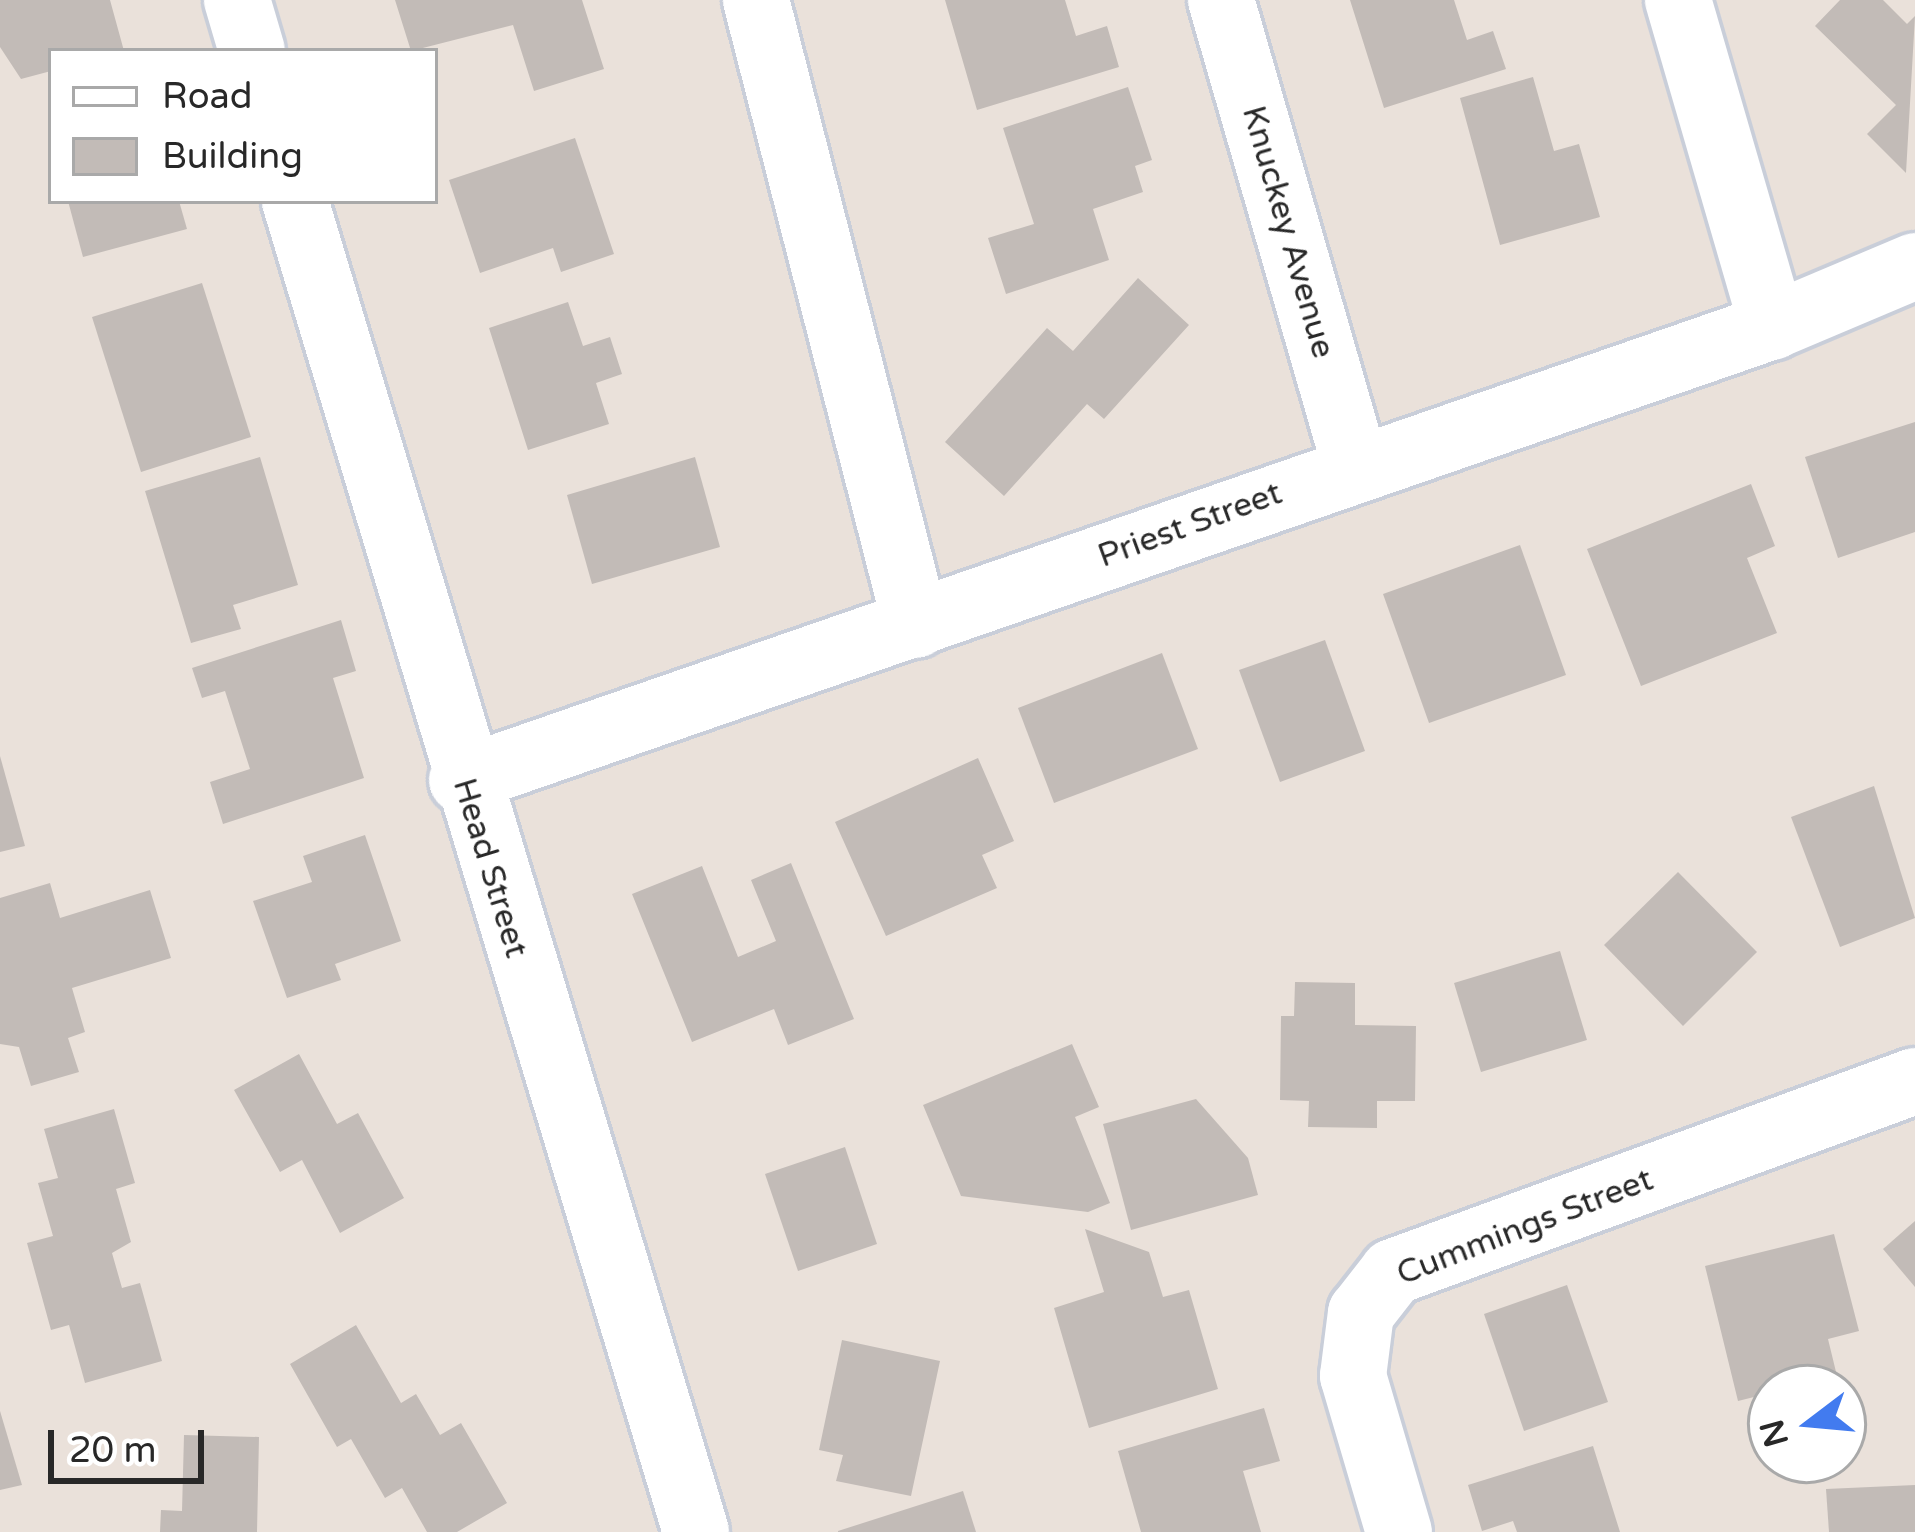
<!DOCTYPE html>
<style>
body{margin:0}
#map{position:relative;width:1915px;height:1532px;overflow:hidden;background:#eae1da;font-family:"Varela Round",sans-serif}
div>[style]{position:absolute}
.building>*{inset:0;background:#c2bbb7}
.roads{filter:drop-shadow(3px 0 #c9ced9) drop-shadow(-3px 0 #c9ced9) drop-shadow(0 3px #c9ced9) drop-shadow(0 -3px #c9ced9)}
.minor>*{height:66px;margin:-33px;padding:0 33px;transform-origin:33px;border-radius:33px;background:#fff}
span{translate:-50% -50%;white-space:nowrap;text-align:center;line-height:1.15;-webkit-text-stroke:9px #fff;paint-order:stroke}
.street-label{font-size:33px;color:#282828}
.legend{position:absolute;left:48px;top:48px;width:390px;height:156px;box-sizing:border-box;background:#fff;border:3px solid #a9a9a9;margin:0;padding:15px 21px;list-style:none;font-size:36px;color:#282828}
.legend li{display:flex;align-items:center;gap:24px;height:60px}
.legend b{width:60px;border:3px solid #a9a9a9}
.north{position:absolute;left:1747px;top:1364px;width:120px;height:120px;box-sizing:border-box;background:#fff;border:3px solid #a9a9a9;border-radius:50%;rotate:254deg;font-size:33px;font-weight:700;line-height:48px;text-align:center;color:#282828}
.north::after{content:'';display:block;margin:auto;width:42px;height:54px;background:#427bef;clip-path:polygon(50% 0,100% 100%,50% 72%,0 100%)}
.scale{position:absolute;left:48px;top:1430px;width:156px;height:54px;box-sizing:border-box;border:6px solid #282828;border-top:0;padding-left:15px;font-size:36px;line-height:42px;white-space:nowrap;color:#282828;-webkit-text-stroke:9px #fff;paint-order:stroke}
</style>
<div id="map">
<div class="building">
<div style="clip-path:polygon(0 0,110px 0,124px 51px,51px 51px,51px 71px,21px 79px,0 47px)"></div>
<div style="clip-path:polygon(395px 0,582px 0,604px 69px,534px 91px,513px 25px,411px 51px)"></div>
<div style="clip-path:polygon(945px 0,1065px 0,1076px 36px,1107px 26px,1119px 67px,977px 110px)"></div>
<div style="clip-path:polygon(1350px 0,1454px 0,1467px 40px,1493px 31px,1506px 69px,1384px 108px)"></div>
<div style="clip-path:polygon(1840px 0,1883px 0,1907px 24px,1915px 16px,1906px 173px,1867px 134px,1896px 105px,1815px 26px)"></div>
<div style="clip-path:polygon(1533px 77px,1554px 151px,1579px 144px,1600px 217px,1500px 245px,1460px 98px)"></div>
<div style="clip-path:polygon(1128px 87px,1152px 160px,1135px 166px,1143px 192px,1093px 209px,1109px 260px,1006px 294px,988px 238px,1034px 224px,1003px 128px)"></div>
<div style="clip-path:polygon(575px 138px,614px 254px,561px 272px,553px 248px,480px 273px,449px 180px)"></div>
<div style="clip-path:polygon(68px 201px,179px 201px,187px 229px,83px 257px)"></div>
<div style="clip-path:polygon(1138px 278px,1189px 325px,1104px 419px,1087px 404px,1004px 496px,945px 442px,1047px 328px,1073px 351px)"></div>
<div style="clip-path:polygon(202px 283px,251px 437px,141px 472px,92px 317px)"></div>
<div style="clip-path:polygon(568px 302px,583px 346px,610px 337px,622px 374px,596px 383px,609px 424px,528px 450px,489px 328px)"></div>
<div style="clip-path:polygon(1915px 422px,1915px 532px,1838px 558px,1805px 457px)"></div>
<div style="clip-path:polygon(260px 457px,298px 585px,233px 605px,241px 629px,191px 643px,145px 491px)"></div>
<div style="clip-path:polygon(695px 457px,720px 547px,592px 584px,567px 495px)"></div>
<div style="clip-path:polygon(1751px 484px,1775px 546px,1747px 558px,1777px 633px,1641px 686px,1587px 549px)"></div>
<div style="clip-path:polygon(1520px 545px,1566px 675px,1429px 723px,1383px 594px)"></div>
<div style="clip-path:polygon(341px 620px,356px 671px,333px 678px,364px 778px,223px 824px,210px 782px,250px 769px,225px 691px,202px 698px,192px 668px)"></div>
<div style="clip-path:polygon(1325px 640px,1365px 751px,1280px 782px,1239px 670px)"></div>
<div style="clip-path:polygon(1162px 653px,1198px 749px,1054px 803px,1018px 708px)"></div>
<div style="clip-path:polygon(0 756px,25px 846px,0 852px)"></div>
<div style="clip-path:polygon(978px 758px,1014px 841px,982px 855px,997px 888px,886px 936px,835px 822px)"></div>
<div style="clip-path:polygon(1874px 786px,1915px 918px,1840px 947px,1791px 817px)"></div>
<div style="clip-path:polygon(365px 835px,401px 941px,335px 964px,341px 980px,287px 998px,253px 901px,312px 882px,303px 856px)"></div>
<div style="clip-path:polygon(791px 863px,854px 1019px,788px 1045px,774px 1009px,692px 1042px,632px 894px,702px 866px,738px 957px,776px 941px,751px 880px)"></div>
<div style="clip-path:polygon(1678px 872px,1757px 952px,1683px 1026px,1604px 945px)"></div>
<div style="clip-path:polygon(50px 883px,60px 918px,150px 890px,171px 958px,72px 988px,85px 1032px,68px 1038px,79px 1072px,31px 1086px,19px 1047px,0 1044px,0 898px)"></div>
<div style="clip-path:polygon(1560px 951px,1587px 1040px,1481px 1072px,1454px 983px)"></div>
<div style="clip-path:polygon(1295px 982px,1355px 983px,1355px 1025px,1416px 1026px,1415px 1101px,1377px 1101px,1377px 1128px,1308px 1127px,1309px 1101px,1280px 1100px,1281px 1016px,1294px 1016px)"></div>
<div style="clip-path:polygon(1072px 1044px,1099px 1107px,1075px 1117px,1110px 1203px,1088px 1212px,961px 1196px,923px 1105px)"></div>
<div style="clip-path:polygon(299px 1054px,337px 1124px,358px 1113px,404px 1198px,340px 1233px,302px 1160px,280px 1172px,234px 1090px)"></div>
<div style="clip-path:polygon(1196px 1099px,1248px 1158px,1258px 1195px,1131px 1230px,1103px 1124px)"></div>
<div style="clip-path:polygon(114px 1109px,135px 1183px,116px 1189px,131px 1242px,112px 1253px,122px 1288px,140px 1283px,162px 1361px,85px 1383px,69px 1325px,51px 1330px,27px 1243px,53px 1236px,38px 1183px,58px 1178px,44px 1129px)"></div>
<div style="clip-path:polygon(845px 1147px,877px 1244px,798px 1271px,765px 1174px)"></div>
<div style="clip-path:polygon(1915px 1221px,1915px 1287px,1883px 1249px)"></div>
<div style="clip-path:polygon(1085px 1229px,1149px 1252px,1163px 1297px,1189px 1290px,1218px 1389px,1089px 1428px,1054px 1308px,1104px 1292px)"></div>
<div style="clip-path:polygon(1834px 1234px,1859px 1331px,1828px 1339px,1837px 1376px,1738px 1401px,1705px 1266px)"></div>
<div style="clip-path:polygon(1567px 1285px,1608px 1402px,1524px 1431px,1484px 1314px)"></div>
<div style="clip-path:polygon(356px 1325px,401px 1403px,416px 1394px,440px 1435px,461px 1423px,507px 1503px,457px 1532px,427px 1532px,402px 1488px,385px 1498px,351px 1439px,337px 1447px,290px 1364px)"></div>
<div style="clip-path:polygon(842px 1340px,940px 1361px,911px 1496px,836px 1481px,843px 1455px,819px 1450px)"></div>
<div style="clip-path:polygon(1264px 1408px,1280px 1461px,1243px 1471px,1261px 1532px,1141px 1532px,1118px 1451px)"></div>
<div style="clip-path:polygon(0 1411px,22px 1485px,0 1490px)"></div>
<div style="clip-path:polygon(184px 1435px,259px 1437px,257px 1532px,160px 1532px,161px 1510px,182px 1511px)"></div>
<div style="clip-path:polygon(1593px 1446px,1620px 1532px,1517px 1532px,1513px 1521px,1482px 1531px,1468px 1485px)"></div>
<div style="clip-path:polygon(1915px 1485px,1915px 1532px,1829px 1532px,1826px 1489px)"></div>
<div style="clip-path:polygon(963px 1491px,976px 1532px,838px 1532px,838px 1531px)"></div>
</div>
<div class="roads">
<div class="minor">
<div style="left:237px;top:0;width:53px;rotate:73.6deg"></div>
<div style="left:756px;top:0;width:645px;rotate:75.64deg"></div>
<div style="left:1221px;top:0;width:483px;rotate:73.9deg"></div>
<div style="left:1678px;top:0;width:340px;rotate:73.8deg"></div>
<div style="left:295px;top:201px;width:1390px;rotate:73.23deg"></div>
<div style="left:462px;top:780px;width:1387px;rotate:-19.1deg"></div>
<div style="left:1773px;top:326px;width:154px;rotate:-22.9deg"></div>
<div style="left:1399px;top:1532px;width:163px;rotate:-106.4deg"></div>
<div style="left:1353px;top:1376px;width:64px;rotate:-82.8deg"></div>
<div style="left:1361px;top:1313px;width:52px;rotate:-52deg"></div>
<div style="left:1393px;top:1272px;width:556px;rotate:-20.1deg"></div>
</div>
</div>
<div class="street-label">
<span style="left:1288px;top:232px;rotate:74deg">Knuckey Avenue</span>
<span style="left:1190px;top:525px;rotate:-20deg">Priest Street</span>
<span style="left:490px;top:868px;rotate:73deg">Head Street</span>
<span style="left:1525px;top:1227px;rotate:-21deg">Cummings Street</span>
</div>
<ul class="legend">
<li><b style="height:15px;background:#fff"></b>Road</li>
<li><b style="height:33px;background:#c2bbb7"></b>Building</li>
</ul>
<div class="north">N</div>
<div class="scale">20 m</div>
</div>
